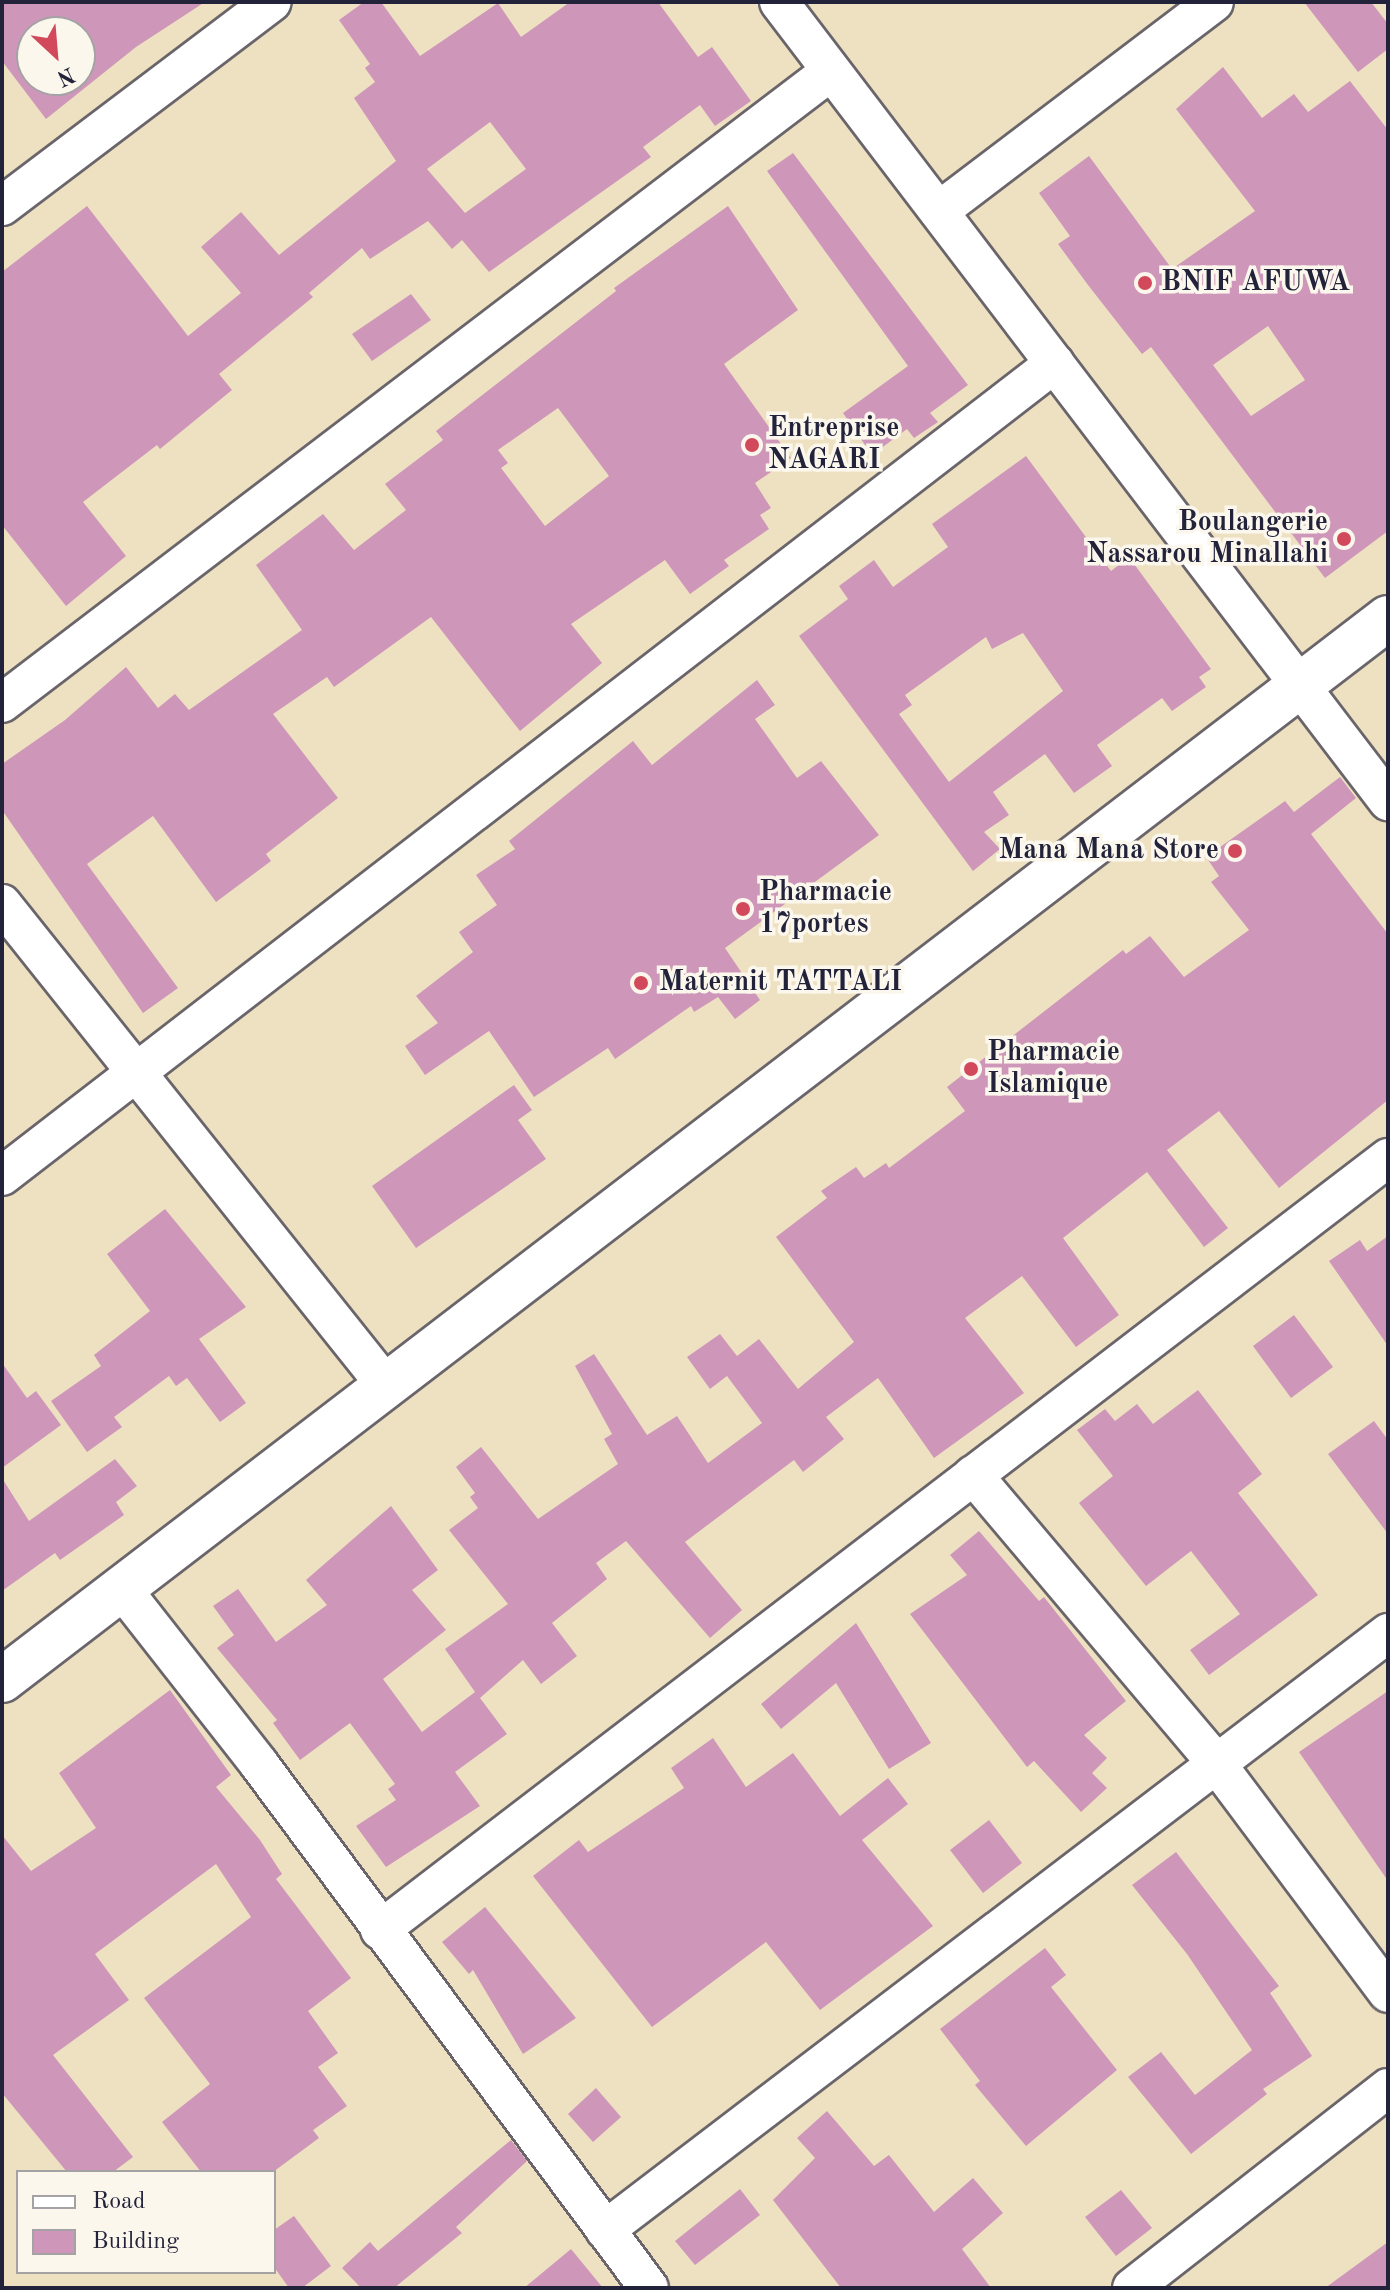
<!DOCTYPE html>
<style>
body{margin:0}
#map{position:relative;width:1390px;height:2290px;overflow:hidden;background:#eee1c1;font-family:"Old Standard TT",serif}
div>[style]{position:absolute}
.building>*{inset:0;background:#ce97ba}
.roads{filter:drop-shadow(2px 0 #69656a) drop-shadow(-2px 0 #69656a) drop-shadow(0 2px #69656a) drop-shadow(0 -2px #69656a)}
.minor>*{height:38px;margin:-19px;padding:0 19px;transform-origin:19px;border-radius:19px;background:#fff}
.tertiary>*{height:44px;margin:-22px;padding:0 22px;transform-origin:22px;border-radius:22px;background:#fff}
.dots>*{width:22px;height:22px;translate:-50% -50%;box-sizing:border-box;border:4px solid #fbf7ec;border-radius:50%}
span{translate:-50% -50%;white-space:nowrap;text-align:center;line-height:1.15;-webkit-text-stroke:7px #fbf7ec;paint-order:stroke}
.poi-label{font-size:28px;color:#22223b;font-weight:700}
.left{translate:0 -50%;text-align:left}
.right{translate:-100% -50%;text-align:right}
.frame{position:absolute;inset:0;border:4px solid #22223b;pointer-events:none}
.legend{position:absolute;left:16px;top:2170px;width:260px;height:104px;box-sizing:border-box;background:#fbf7ec;border:2px solid #a4a2a5;margin:0;padding:10px 14px;list-style:none;font-size:24px;color:#22223b}
.legend li{display:flex;align-items:center;gap:16px;height:40px}
.legend b{width:40px;border:2px solid #a4a2a5}
.north{position:absolute;left:16px;top:16px;width:80px;height:80px;box-sizing:border-box;background:#fbf7ec;border:2px solid #a4a2a5;border-radius:50%;rotate:154deg;font-size:22px;font-weight:700;line-height:32px;text-align:center;color:#22223b}
.north::after{content:'';display:block;margin:auto;width:28px;height:36px;background:#d1495b;clip-path:polygon(50% 0,100% 100%,50% 72%,0 100%)}
</style>
<div id="map">
<div class="building">
<div style="clip-path:polygon(evenodd,2px 2px,205px 2px,136px 47px,46px 119px,2px 61px,2px 2px,32px 32px,80px 32px,80px 80px,32px 80px,32px 32px)"></div>
<div style="clip-path:polygon(evenodd,364px 2px,381px 2px,420px 56px,498px 3px,521px 37px,570px 2px,658px 2px,698px 57px,712px 47px,751px 101px,715px 126px,700px 105px,643px 147px,651px 157px,489px 272px,462px 240px,452px 249px,428px 221px,370px 259px,362px 248px,309px 293px,313px 297px,219px 374px,232px 390px,160px 449px,157px 445px,83px 502px,126px 556px,66px 606px,2px 525px,2px 272px,87px 206px,188px 336px,241px 293px,201px 247px,241px 212px,279px 255px,396px 161px,354px 98px,375px 82px,365px 68px,370px 64px,339px 20px,364px 2px,490px 122px,526px 169px,465px 213px,427px 169px,490px 122px)"></div>
<div style="clip-path:polygon(1304px 2px,1371px 2px,1388px 24px,1388px 49px,1358px 72px)"></div>
<div style="clip-path:polygon(evenodd,1223px 67px,1262px 118px,1294px 94px,1308px 112px,1350px 81px,1388px 130px,1388px 531px,1325px 578px,1151px 347px,1142px 354px,1088px 285px,1058px 244px,1070px 236px,1039px 193px,1089px 156px,1172px 269px,1255px 211px,1176px 109px,1223px 67px,1268px 326px,1305px 380px,1251px 416px,1213px 365px,1268px 326px)"></div>
<div style="clip-path:polygon(793px 153px,968px 385px,930px 413px,938px 422px,914px 438px,907px 429px,872px 455px,843px 413px,908px 366px,767px 171px)"></div>
<div style="clip-path:polygon(evenodd,728px 206px,798px 310px,724px 364px,791px 458px,755px 483px,771px 508px,760px 515px,769px 529px,724px 560px,729px 566px,690px 594px,665px 560px,571px 624px,602px 663px,520px 731px,431px 617px,334px 687px,327px 677px,273px 714px,338px 798px,266px 854px,271px 861px,216px 902px,153px 816px,87px 864px,178px 988px,143px 1013px,2px 810px,2px 764px,65px 720px,126px 667px,158px 708px,175px 694px,189px 710px,302px 630px,256px 565px,323px 514px,354px 550px,406px 510px,385px 484px,443px 440px,436px 431px,616px 291px,614px 288px,728px 206px,558px 408px,609px 476px,545px 526px,501px 468px,508px 463px,498px 450px,558px 408px)"></div>
<div style="clip-path:polygon(411px 294px,431px 320px,372px 361px,352px 334px)"></div>
<div style="clip-path:polygon(evenodd,1026px 456px,1111px 571px,1129px 557px,1211px 669px,1199px 677px,1206px 687px,1172px 711px,1162px 698px,1097px 745px,1112px 766px,1074px 793px,1045px 754px,993px 792px,1009px 815px,984px 832px,1000px 849px,973px 871px,799px 636px,848px 599px,839px 586px,874px 560px,893px 587px,948px 547px,932px 524px,1026px 456px,1023px 633px,1063px 691px,949px 782px,899px 714px,912px 705px,905px 695px,986px 637px,992px 649px,1023px 633px)"></div>
<div style="clip-path:polygon(757px 680px,775px 705px,755px 719px,797px 778px,821px 761px,879px 835px,725px 948px,760px 1000px,735px 1019px,718px 997px,694px 1012px,691px 1006px,615px 1059px,608px 1048px,534px 1097px,489px 1031px,425px 1075px,405px 1046px,438px 1023px,416px 996px,473px 952px,459px 932px,497px 905px,476px 875px,515px 849px,509px 841px,633px 741px,652px 765px)"></div>
<div style="clip-path:polygon(1340px 777px,1356px 798px,1311px 834px,1388px 934px,1388px 1100px,1279px 1188px,1219px 1111px,1167px 1150px,1228px 1228px,1204px 1247px,1147px 1172px,1063px 1238px,1119px 1315px,1076px 1347px,1022px 1276px,965px 1318px,1024px 1393px,934px 1458px,878px 1378px,826px 1417px,844px 1439px,803px 1472px,794px 1460px,685px 1542px,742px 1610px,710px 1638px,626px 1541px,596px 1563px,607px 1579px,552px 1623px,577px 1656px,541px 1684px,523px 1660px,480px 1698px,507px 1734px,455px 1772px,480px 1806px,386px 1867px,356px 1826px,396px 1800px,388px 1789px,395px 1784px,350px 1723px,300px 1760px,273px 1723px,277px 1720px,217px 1648px,234px 1635px,213px 1606px,238px 1589px,276px 1642px,327px 1605px,306px 1580px,391px 1506px,438px 1570px,412px 1590px,446px 1630px,383px 1679px,422px 1732px,475px 1692px,445px 1649px,508px 1604px,449px 1530px,478px 1508px,470px 1497px,475px 1493px,456px 1467px,481px 1447px,538px 1519px,618px 1464px,604px 1439px,612px 1434px,575px 1366px,594px 1354px,647px 1435px,677px 1416px,708px 1463px,762px 1423px,727px 1376px,710px 1389px,687px 1357px,720px 1334px,737px 1356px,759px 1339px,798px 1389px,854px 1342px,776px 1237px,827px 1198px,821px 1191px,856px 1167px,864px 1178px,886px 1163px,889px 1168px,965px 1111px,947px 1087px,1123px 950px,1126px 954px,1150px 936px,1184px 977px,1249px 930px,1211px 882px,1219px 876px,1206px 857px,1285px 801px,1294px 812px)"></div>
<div style="clip-path:polygon(514px 1085px,532px 1110px,518px 1120px,546px 1159px,416px 1248px,372px 1186px)"></div>
<div style="clip-path:polygon(165px 1209px,246px 1307px,199px 1339px,246px 1403px,220px 1422px,187px 1378px,176px 1386px,169px 1376px,114px 1417px,122px 1427px,87px 1452px,51px 1401px,101px 1366px,94px 1355px,150px 1311px,107px 1254px)"></div>
<div style="clip-path:polygon(1388px 1236px,1388px 1346px,1329px 1261px,1360px 1240px,1367px 1251px)"></div>
<div style="clip-path:polygon(1294px 1315px,1333px 1367px,1291px 1398px,1253px 1346px)"></div>
<div style="clip-path:polygon(2px 1363px,27px 1398px,36px 1391px,61px 1425px,2px 1468px)"></div>
<div style="clip-path:polygon(1198px 1390px,1262px 1474px,1238px 1493px,1318px 1595px,1209px 1675px,1190px 1650px,1240px 1614px,1191px 1551px,1146px 1586px,1079px 1503px,1113px 1476px,1077px 1430px,1105px 1409px,1115px 1421px,1137px 1404px,1153px 1424px)"></div>
<div style="clip-path:polygon(1374px 1421px,1388px 1440px,1388px 1534px,1328px 1454px)"></div>
<div style="clip-path:polygon(115px 1459px,137px 1486px,116px 1502px,124px 1515px,60px 1560px,55px 1553px,2px 1591px,2px 1478px,29px 1521px)"></div>
<div style="clip-path:polygon(979px 1531px,1039px 1601px,1044px 1597px,1126px 1701px,1084px 1735px,1107px 1758px,1092px 1773px,1107px 1788px,1081px 1812px,1034px 1761px,1027px 1767px,910px 1614px,967px 1575px,950px 1555px)"></div>
<div style="clip-path:polygon(856px 1623px,931px 1743px,889px 1769px,836px 1683px,781px 1729px,761px 1704px)"></div>
<div style="clip-path:polygon(170px 1690px,231px 1775px,216px 1787px,260px 1840px,282px 1874px,276px 1879px,351px 1978px,308px 2011px,338px 2053px,318px 2067px,347px 2106px,313px 2130px,319px 2138px,273px 2172px,201px 2172px,162px 2122px,210px 2084px,144px 1998px,251px 1917px,216px 1864px,95px 1954px,129px 2000px,53px 2055px,133px 2157px,113px 2172px,67px 2172px,2px 2093px,2px 1835px,31px 1871px,96px 1828px,59px 1773px)"></div>
<div style="clip-path:polygon(1388px 1691px,1388px 1881px,1299px 1752px)"></div>
<div style="clip-path:polygon(713px 1738px,746px 1787px,793px 1753px,840px 1816px,888px 1778px,908px 1804px,862px 1840px,933px 1926px,820px 2010px,766px 1942px,652px 2027px,533px 1876px,579px 1840px,588px 1852px,684px 1788px,671px 1768px)"></div>
<div style="clip-path:polygon(989px 1820px,1022px 1863px,983px 1893px,950px 1850px)"></div>
<div style="clip-path:polygon(1176px 1852px,1279px 1986px,1270px 1993px,1312px 2056px,1263px 2089px,1267px 2094px,1191px 2154px,1128px 2077px,1161px 2052px,1195px 2095px,1252px 2050px,1187px 1954px,1132px 1885px)"></div>
<div style="clip-path:polygon(485px 1907px,576px 2018px,523px 2054px,473px 1970px,469px 1974px,442px 1942px)"></div>
<div style="clip-path:polygon(1045px 1948px,1066px 1975px,1051px 1987px,1117px 2070px,1026px 2146px,975px 2085px,980px 2081px,940px 2029px)"></div>
<div style="clip-path:polygon(596px 2088px,621px 2117px,593px 2142px,568px 2114px)"></div>
<div style="clip-path:polygon(827px 2111px,874px 2166px,889px 2155px,934px 2212px,973px 2178px,1003px 2213px,962px 2249px,991px 2288px,841px 2288px,773px 2200px,815px 2158px,797px 2138px)"></div>
<div style="clip-path:polygon(511px 2140px,527px 2161px,456px 2227px,462px 2233px,394px 2288px,361px 2288px,342px 2268px,370px 2242px,378px 2251px)"></div>
<div style="clip-path:polygon(740px 2189px,760px 2215px,695px 2265px,675px 2241px)"></div>
<div style="clip-path:polygon(1121px 2190px,1152px 2228px,1116px 2256px,1085px 2217px)"></div>
<div style="clip-path:polygon(294px 2216px,331px 2266px,302px 2288px,289px 2288px,274px 2267px,274px 2230px)"></div>
<div style="clip-path:polygon(1388px 2242px,1388px 2288px,1325px 2288px)"></div>
<div style="clip-path:polygon(571px 2249px,603px 2288px,524px 2288px)"></div>
</div>
<div class="roads">
<div class="minor">
<div style="left:779px;top:2px;width:1005px;rotate:52.69deg"></div>
<div style="left:2px;top:206px;width:338px;rotate:-37.1deg"></div>
<div style="left:939px;top:211px;width:345px;rotate:-37.2deg"></div>
<div style="left:2px;top:703px;width:1042px;rotate:-37.32deg"></div>
<div style="left:2px;top:904px;width:613px;rotate:51.43deg"></div>
<div style="left:2px;top:1176px;width:1330px;rotate:-37.67deg"></div>
<div style="left:973px;top:1475px;width:377px;rotate:49.8deg"></div>
<div style="left:1216px;top:1763px;width:287px;rotate:53.2deg"></div>
<div style="left:122px;top:1589px;width:222px;rotate:51.9deg"></div>
<div style="left:259px;top:1764px;width:653px;rotate:53.34deg"></div>
<div style="left:380px;top:1930px;width:1270px;rotate:-37.45deg"></div>
<div style="left:605px;top:2230px;width:985px;rotate:-37.32deg"></div>
<div style="left:1132px;top:2288px;width:325px;rotate:-38deg"></div>
</div>
<div class="tertiary">
<div style="left:2px;top:1680px;width:1746px;rotate:-37.46deg"></div>
</div>
</div>
<div class="dots">
<div style="left:1145px;top:283px;background:#d1495b"></div>
<div style="left:752px;top:445px;background:#d1495b"></div>
<div style="left:1344px;top:539px;background:#d1495b"></div>
<div style="left:1235px;top:851px;background:#d1495b"></div>
<div style="left:743px;top:909px;background:#d1495b"></div>
<div style="left:641px;top:983px;background:#d1495b"></div>
<div style="left:971px;top:1069px;background:#d1495b"></div>
</div>
<div class="poi-label">
<span class="left" style="left:1161px;top:283px">BNIF AFUWA</span>
<span class="left" style="left:768px;top:445px">Entreprise<br>NAGARI</span>
<span class="right" style="left:1328px;top:539px">Boulangerie<br>Nassarou Minallahi</span>
<span class="right" style="left:1219px;top:851px">Mana Mana Store</span>
<span class="left" style="left:759px;top:909px">Pharmacie<br>17portes</span>
<span class="left" style="left:659px;top:983px">Maternit TATTALI</span>
<span class="left" style="left:987px;top:1069px">Pharmacie<br>Islamique</span>
</div>
<div class="frame"></div>
<ul class="legend">
<li><b style="height:10px;background:#fff"></b>Road</li>
<li><b style="height:22px;background:#ce97ba"></b>Building</li>
</ul>
<div class="north">N</div>
</div>
